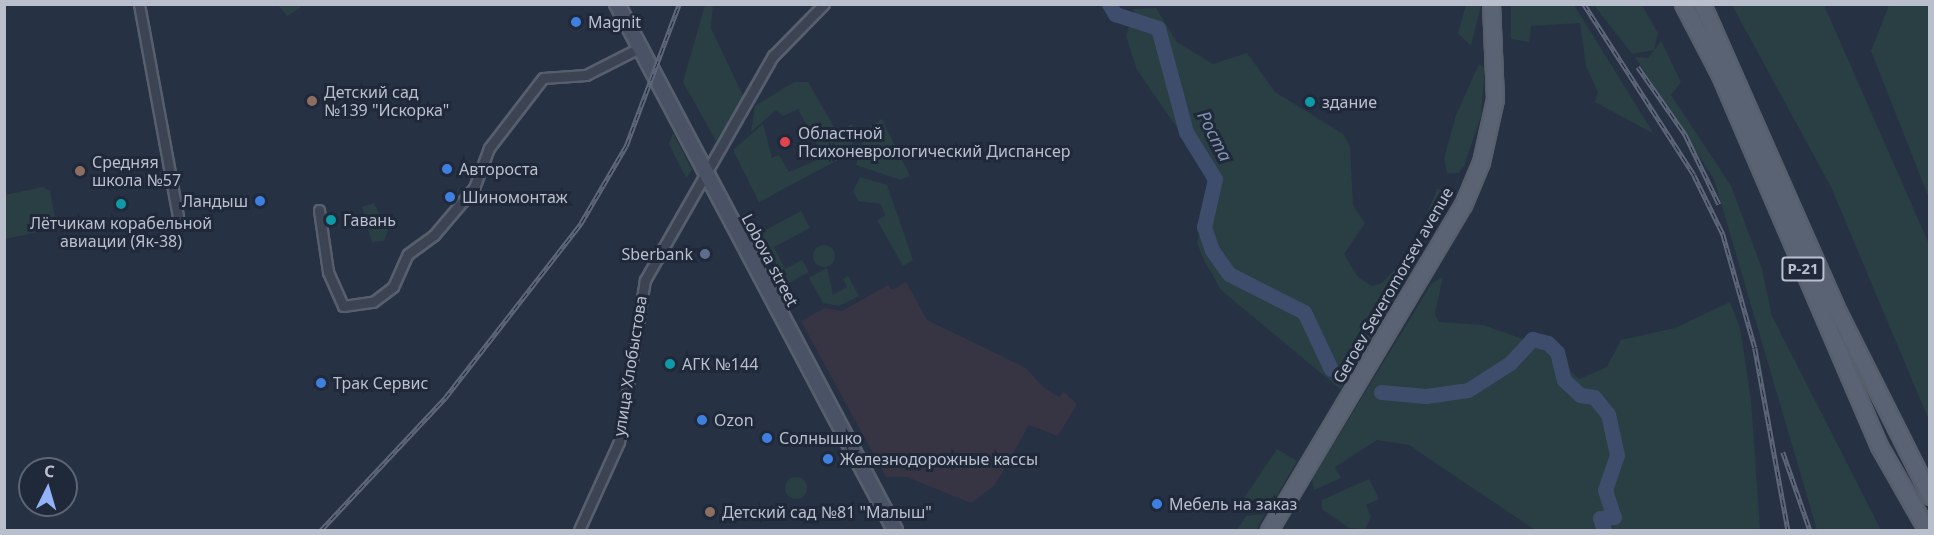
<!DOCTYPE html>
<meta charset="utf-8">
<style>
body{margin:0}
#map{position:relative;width:1934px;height:535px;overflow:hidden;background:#273144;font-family:"Noto Sans",sans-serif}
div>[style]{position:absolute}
.medical>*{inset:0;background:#373444}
.green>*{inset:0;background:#293f44}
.round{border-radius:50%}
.river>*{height:15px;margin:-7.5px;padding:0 7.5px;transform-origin:7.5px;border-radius:7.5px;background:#3e4d6c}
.roads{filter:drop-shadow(2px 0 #575f6d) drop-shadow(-2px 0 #575f6d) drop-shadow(0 2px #575f6d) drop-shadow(0 -2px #575f6d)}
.street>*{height:9px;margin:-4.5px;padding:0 4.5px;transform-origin:4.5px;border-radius:4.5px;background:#3c4453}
.secondary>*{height:14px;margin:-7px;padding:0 7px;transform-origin:7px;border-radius:7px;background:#4a5266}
.primary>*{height:15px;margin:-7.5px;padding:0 7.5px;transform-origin:7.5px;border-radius:7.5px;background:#5a6373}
.rail>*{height:4.5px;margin-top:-2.25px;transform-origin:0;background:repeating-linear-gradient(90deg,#202939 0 7px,#5e677a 0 14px);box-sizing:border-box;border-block:2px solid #5e677a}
.dots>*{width:16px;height:16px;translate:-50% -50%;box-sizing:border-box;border:3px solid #202939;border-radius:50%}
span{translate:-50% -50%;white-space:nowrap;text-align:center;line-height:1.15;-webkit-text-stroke:6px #202939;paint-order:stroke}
.shield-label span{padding:2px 4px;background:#202939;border:2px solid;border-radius:4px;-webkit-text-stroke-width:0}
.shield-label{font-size:15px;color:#b9bfcd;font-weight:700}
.poi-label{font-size:16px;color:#b9bfcd}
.left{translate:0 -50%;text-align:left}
.right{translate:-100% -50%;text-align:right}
.street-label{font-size:16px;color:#b9bfcd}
.water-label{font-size:18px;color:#8193b3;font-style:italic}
.frame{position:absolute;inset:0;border:6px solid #b9bfcd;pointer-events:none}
.north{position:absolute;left:18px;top:457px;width:60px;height:60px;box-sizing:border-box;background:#202939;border:2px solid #5d6574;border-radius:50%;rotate:5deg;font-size:16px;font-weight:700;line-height:24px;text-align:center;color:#b9bfcd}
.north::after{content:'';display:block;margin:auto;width:21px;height:27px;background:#93b2f8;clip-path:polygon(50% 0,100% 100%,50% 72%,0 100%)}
</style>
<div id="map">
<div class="medical">
<div style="clip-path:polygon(906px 282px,927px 320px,1026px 368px,1043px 387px,1059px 397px,1064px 392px,1077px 404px,1058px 436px,1029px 425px,995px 485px,971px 503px,907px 477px,886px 477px,801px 321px,825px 308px,842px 311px,888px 285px,892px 290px)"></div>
</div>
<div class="green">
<div style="clip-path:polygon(278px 5px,300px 5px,300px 8px,287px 16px)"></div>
<div style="clip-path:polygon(705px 5px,713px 5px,711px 28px,743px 96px,716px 141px,683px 82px)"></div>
<div style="clip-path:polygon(1466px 5px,1481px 5px,1471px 46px,1458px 33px)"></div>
<div style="clip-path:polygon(1511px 5px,1574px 5px,1654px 134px,1595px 102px,1598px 92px,1586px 66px,1580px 23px,1531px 26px,1529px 42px,1511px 39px)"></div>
<div style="clip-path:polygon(1594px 5px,1642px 5px,1658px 33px,1654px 50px,1632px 54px)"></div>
<div style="clip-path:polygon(1732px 5px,1824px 5px,1929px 244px,1929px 420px,1831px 187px)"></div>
<div style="clip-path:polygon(1889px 5px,1929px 5px,1929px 198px,1871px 51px)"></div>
<div style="clip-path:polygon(1156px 8px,1177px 42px,1213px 64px,1247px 53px,1275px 92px,1343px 134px,1350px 146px,1353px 205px,1365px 223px,1344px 254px,1358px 277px,1372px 286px,1382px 283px,1415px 249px,1420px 258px,1340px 389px,1221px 290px,1204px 260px,1197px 243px,1212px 178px,1137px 70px,1126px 36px,1134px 9px)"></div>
<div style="clip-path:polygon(1661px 41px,1681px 82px,1671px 95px,1731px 186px,1762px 269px,1772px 316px,1881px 530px,1817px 530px,1714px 179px,1635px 57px,1648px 58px)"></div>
<div style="clip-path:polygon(1479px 64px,1485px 68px,1481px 116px,1464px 166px,1459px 173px,1447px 173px,1444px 159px,1456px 115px)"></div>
<div style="clip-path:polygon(794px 82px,808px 82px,837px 132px,852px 124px,855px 132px,849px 154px,759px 202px,733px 150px,763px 124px,772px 158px,779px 155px,789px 172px,824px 157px,798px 109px,783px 116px,776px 110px,751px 132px,755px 106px)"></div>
<div style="clip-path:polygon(882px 119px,910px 176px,901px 180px,856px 165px,865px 130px)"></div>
<div style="clip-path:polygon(673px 133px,692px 170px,686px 178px,669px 144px)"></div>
<div style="clip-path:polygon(860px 177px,887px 185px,913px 260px,903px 266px,877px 220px,885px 216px,881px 204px,858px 201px,853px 191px)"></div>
<div style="clip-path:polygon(43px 187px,50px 191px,56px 223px,52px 229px,5px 239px,5px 195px)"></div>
<div style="clip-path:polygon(1437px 189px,1444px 190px,1444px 205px,1431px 237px,1421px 229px)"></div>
<div style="clip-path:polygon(374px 203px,388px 230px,384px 241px,372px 242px,362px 207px)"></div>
<div style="clip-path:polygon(801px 211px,810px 228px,774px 247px,785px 269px,802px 260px,809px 272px,787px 284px,760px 233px)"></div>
<div class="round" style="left:813px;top:245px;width:22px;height:22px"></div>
<div style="clip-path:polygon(827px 268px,833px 295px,847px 287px,843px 279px,848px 276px,859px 296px,839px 306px,823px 303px,809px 278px)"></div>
<div style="clip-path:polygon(1443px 277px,1435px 314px,1439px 322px,1483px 325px,1543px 346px,1579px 379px,1607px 367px,1621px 340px,1675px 328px,1730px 302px,1740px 328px,1751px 400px,1760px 530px,1535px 530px,1409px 445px,1377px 440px,1335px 467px,1341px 478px,1314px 490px,1312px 479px,1432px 283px)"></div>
<div style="clip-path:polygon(1277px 449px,1297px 461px,1276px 497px,1241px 503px)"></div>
<div class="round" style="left:785px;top:477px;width:22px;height:22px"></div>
<div style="clip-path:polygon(1369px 479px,1379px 499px,1366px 505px,1371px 517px,1365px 529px,1349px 528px,1322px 509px,1322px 500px)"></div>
<div style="clip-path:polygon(1265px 514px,1256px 530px,1237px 530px,1246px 516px)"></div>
</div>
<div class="river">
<div style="left:1109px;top:4px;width:12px;rotate:59deg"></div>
<div style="left:1115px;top:14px;width:45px;rotate:18deg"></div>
<div style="left:1158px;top:28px;width:108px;rotate:74.9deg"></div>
<div style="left:1186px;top:132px;width:55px;rotate:58.3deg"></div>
<div style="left:1215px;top:179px;width:49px;rotate:102.9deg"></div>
<div style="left:1204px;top:227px;width:24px;rotate:71deg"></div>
<div style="left:1212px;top:250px;width:29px;rotate:55deg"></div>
<div style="left:1229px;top:274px;width:84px;rotate:26.9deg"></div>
<div style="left:1304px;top:312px;width:63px;rotate:64.7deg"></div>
<div style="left:1381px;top:392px;width:45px;rotate:5.1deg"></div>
<div style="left:1426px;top:396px;width:42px;rotate:-8.1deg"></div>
<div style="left:1468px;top:390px;width:50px;rotate:-32.7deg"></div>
<div style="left:1510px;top:363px;width:33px;rotate:-47deg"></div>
<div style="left:1532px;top:339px;width:16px;rotate:14deg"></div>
<div style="left:1548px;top:343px;width:13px;rotate:45deg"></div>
<div style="left:1557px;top:352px;width:29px;rotate:76deg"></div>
<div style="left:1564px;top:380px;width:22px;rotate:43deg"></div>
<div style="left:1580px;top:395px;width:14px;rotate:8deg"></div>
<div style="left:1594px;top:397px;width:22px;rotate:51deg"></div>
<div style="left:1608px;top:414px;width:42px;rotate:77.6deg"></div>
<div style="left:1617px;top:455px;width:37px;rotate:109deg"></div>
<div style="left:1605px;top:490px;width:28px;rotate:72deg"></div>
<div style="left:1614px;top:517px;width:14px;rotate:176deg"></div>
<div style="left:1600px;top:518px;width:13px;rotate:72deg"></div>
</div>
<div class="roads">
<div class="street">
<div style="left:139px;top:4px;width:216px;rotate:79.6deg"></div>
<div style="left:319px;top:210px;width:63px;rotate:81.7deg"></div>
<div style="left:328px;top:272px;width:37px;rotate:66deg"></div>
<div style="left:343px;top:306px;width:30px;rotate:-8deg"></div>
<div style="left:373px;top:302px;width:25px;rotate:-37deg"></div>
<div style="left:393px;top:287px;width:36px;rotate:-66deg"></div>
<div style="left:408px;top:254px;width:32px;rotate:-36deg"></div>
<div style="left:434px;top:235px;width:62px;rotate:-49.6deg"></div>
<div style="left:474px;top:188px;width:43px;rotate:-69.4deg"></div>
<div style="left:489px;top:148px;width:88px;rotate:-52.4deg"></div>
<div style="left:543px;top:78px;width:43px;rotate:-4deg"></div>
<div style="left:586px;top:75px;width:59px;rotate:-27deg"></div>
<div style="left:579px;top:530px;width:97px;rotate:-65.6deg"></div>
<div style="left:619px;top:442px;width:164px;rotate:-80.9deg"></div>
<div style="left:645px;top:280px;width:258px;rotate:-60.3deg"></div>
<div style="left:773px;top:56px;width:73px;rotate:-45.6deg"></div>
</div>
<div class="secondary">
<div style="left:617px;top:4px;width:595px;rotate:62.14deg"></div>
</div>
<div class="primary">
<div style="left:1683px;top:4px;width:80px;rotate:62.5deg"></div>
<div style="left:1720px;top:75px;width:404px;rotate:66.8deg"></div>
<div style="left:1879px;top:446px;width:97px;rotate:60.3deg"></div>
<div style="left:1702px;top:4px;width:337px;rotate:66.2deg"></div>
<div style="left:1838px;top:312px;width:206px;rotate:63.4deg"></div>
<div style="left:1269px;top:530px;width:378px;rotate:-59.2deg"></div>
<div style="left:1463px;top:205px;width:47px;rotate:-67.3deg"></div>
<div style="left:1481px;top:162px;width:65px;rotate:-77.5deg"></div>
<div style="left:1495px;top:99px;width:95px;rotate:-92.4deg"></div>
</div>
</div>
<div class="rail">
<div style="left:1584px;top:4px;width:203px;rotate:57.2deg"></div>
<div style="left:1694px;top:175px;width:66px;rotate:63.8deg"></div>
<div style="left:1723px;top:234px;width:118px;rotate:74.3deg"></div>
<div style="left:1755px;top:348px;width:185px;rotate:79.7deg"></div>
<div style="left:1638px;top:67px;width:82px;rotate:55deg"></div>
<div style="left:1685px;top:134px;width:78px;rotate:64.1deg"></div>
<div style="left:1783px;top:452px;width:83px;rotate:70.9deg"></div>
<div style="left:321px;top:530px;width:181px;rotate:-46.8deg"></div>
<div style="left:445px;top:398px;width:222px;rotate:-52.1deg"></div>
<div style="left:581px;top:223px;width:89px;rotate:-59.7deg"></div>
<div style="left:626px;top:146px;width:152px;rotate:-69.5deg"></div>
</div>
<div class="dots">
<div style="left:576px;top:22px;background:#3f7fe0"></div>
<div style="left:312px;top:101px;background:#8d6e63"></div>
<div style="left:1310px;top:102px;background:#0f9aa8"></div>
<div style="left:785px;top:142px;background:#e0444e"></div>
<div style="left:447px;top:169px;background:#3f7fe0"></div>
<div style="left:80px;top:171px;background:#8d6e63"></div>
<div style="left:450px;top:197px;background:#3f7fe0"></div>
<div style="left:260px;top:201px;background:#3f7fe0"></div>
<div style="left:121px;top:204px;background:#0f9aa8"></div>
<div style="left:331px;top:220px;background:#0f9aa8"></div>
<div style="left:705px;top:254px;background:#5c6f8a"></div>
<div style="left:670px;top:364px;background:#0f9aa8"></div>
<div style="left:321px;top:383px;background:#3f7fe0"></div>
<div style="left:702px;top:420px;background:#3f7fe0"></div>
<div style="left:767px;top:438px;background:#3f7fe0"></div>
<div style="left:828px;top:459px;background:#3f7fe0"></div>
<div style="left:1157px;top:504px;background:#3f7fe0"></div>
<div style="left:710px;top:512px;background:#8d6e63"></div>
</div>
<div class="shield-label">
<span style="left:1803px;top:269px">Р-21</span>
</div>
<div class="poi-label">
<span class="left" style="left:588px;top:22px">Magnit</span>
<span class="left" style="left:324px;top:101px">Детский сад<br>№139 "Искорка"</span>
<span class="left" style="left:1322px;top:102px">здание</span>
<span class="left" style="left:798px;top:142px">Областной<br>Психоневрологический Диспансер</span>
<span class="left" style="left:92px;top:171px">Средняя<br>школа №57</span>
<span class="left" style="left:459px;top:169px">Автороста</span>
<span class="left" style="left:462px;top:197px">Шиномонтаж</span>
<span class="right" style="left:248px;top:201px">Ландыш</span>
<span class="left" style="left:343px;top:220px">Гавань</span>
<span style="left:121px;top:232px">Лётчикам корабельной<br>авиации (Як-38)</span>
<span class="right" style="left:693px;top:254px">Sberbank</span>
<span class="left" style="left:682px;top:364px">АГК №144</span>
<span class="left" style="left:333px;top:383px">Трак Сервис</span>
<span class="left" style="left:714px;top:420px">Ozon</span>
<span class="left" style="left:779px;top:438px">Солнышко</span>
<span class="left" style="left:840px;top:459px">Железнодорожные кассы</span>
<span class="left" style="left:1169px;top:504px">Мебель на заказ</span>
<span class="left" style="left:722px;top:512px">Детский сад №81 "Малыш"</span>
</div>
<div class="street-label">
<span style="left:770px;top:260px;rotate:62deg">Lobova street</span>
<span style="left:1393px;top:285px;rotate:-60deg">Geroev Severomorsev avenue</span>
<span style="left:630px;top:366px;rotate:-81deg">улица Хлобыстова</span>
</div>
<div class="water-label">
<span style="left:1215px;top:136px;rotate:63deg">Роста</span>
</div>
<div class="frame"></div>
<div class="north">С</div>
</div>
